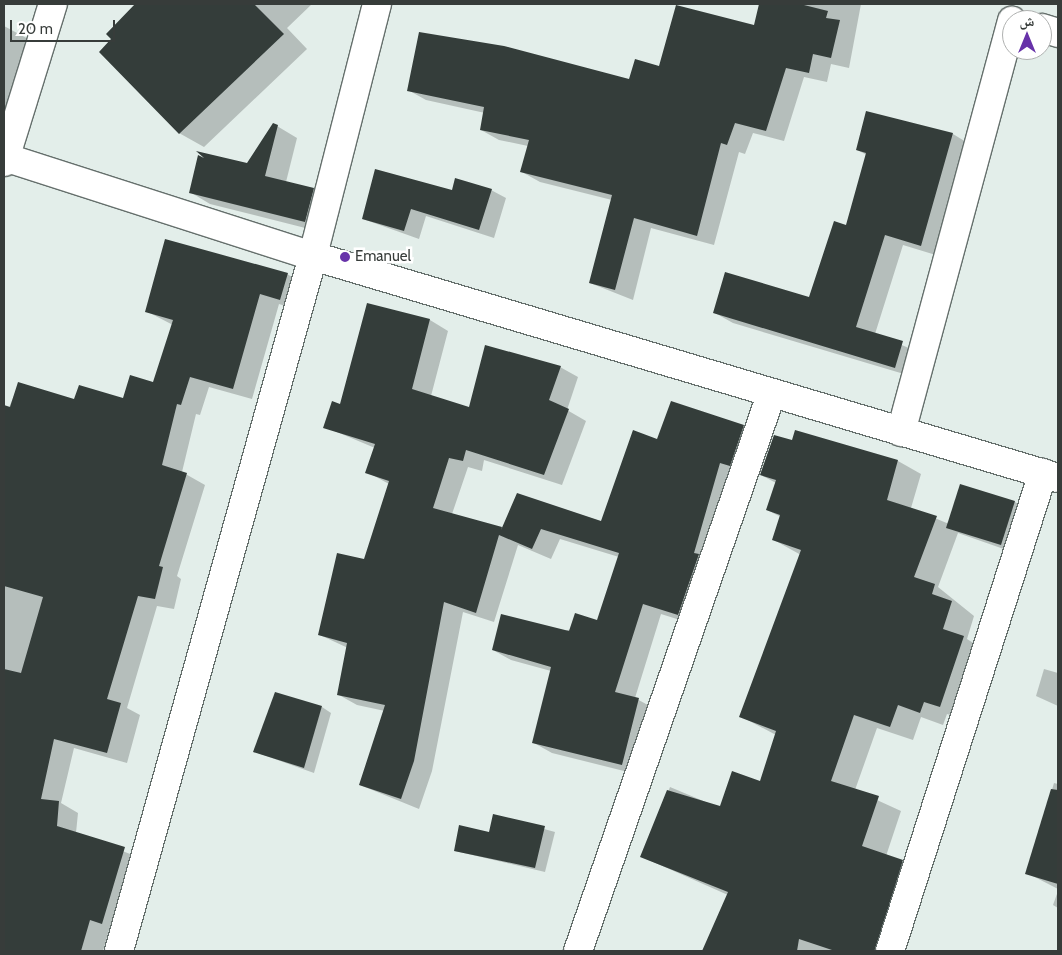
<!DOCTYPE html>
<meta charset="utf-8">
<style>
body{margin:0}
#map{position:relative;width:1062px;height:955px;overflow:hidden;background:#e3eeea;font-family:Cabin,"Noto Naskh Arabic",sans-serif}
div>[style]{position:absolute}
.shadow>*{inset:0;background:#0003}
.building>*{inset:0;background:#343d3a}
.roads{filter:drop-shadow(1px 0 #656f6c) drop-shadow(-1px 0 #656f6c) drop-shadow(0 1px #656f6c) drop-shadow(0 -1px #656f6c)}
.minor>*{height:28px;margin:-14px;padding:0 14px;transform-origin:14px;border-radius:14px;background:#fff}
.tertiary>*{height:28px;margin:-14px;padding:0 14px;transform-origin:14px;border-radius:14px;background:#fff}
.dots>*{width:14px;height:14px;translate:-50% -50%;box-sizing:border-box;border:2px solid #fff;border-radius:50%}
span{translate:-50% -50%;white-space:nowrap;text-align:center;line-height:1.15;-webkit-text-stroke:5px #fff;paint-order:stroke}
.poi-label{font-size:15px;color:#373c3a}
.left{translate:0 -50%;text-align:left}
.frame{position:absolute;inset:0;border:5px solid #373c3a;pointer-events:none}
.north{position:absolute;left:1002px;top:10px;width:50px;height:50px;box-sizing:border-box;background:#fff;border:1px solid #afb1b0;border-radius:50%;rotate:0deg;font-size:14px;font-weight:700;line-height:20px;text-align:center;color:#373c3a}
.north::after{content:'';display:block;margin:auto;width:18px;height:22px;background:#6732a9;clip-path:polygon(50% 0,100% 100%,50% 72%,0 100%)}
.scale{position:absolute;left:10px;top:20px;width:105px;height:22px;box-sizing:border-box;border:2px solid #373c3a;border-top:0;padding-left:6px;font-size:15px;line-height:18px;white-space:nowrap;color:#373c3a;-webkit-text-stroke:4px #fff;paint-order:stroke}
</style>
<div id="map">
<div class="shadow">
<div style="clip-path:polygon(137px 4px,312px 4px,287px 28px,307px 49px,204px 147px,179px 133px,108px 34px)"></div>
<div style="clip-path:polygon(760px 4px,861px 4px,849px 68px,831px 64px,827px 82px,804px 77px,784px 141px,753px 133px,745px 154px,739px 152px,714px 245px,651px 228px,633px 300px,590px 283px,612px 200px,540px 182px,522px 172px,528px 146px,499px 140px,481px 130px,485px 113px,426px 100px,408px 90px,630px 81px,755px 26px)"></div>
<div style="clip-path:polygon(4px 26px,32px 41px,4px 122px)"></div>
<div style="clip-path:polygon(867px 113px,953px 134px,971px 145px,939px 256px,903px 245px,875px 334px,921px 353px,914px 377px,733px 323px,715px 313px,810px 299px,846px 226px,867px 155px,857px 150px)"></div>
<div style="clip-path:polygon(277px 126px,297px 138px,286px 182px,314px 189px,334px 201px,325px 233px,210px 204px,190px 192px,209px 161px,248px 165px)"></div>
<div style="clip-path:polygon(491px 190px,506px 198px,494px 238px,426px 216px,419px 239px,363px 219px,453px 191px)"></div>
<div style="clip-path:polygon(287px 274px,306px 285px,299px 310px,279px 304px,252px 399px,209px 387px,200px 415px,196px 414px,182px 472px,205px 485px,177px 576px,181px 579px,174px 609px,157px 606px,127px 708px,140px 715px,127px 763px,74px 748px,61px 803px,78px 813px,76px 833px,143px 859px,121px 934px,109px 930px,103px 951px,4px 951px,4px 420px,19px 383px,75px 401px,124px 399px,154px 384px,173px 325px,146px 311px)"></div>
<div style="clip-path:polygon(368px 304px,430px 320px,448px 331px,431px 396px,470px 408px,560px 367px,578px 377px,567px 410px,586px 421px,562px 485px,484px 460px,482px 471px,468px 467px,452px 514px,503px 529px,602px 522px,658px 441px,743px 426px,762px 437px,696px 625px,661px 614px,635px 698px,657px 710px,640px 775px,552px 753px,534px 743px,551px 671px,511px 660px,493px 650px,598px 622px,619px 557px,560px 539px,551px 559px,518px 545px,494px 622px,463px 612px,432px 771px,419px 809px,360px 785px,385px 711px,357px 705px,339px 695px,348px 648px,320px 635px,365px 561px,389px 484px,367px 472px,375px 448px,325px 427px,341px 406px)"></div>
<div style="clip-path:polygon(796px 432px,898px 461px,921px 474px,911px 508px,949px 524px,1015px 502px,1034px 513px,1021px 555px,958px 533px,938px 587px,974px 616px,967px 639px,986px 651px,963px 719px,947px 714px,943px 725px,921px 717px,913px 740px,877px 728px,855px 790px,901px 811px,886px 856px,925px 874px,903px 951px,703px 951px,728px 895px,642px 857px,670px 787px,720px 808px,761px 783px,776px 735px,740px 716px,801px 555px,774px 540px,781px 517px,767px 510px,776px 483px,761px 475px,793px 442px)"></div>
<div style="clip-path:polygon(1044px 669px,1058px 673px,1058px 706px,1036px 696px)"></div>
<div style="clip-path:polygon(322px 707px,331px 713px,314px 773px,255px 752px)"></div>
<div style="clip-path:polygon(1054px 783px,1058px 784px,1058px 889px,1027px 873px)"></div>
<div style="clip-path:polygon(494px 815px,555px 832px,545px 872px,455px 851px,490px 833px)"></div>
<div style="clip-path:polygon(1058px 891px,1058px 908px,1053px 905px)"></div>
</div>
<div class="building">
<div style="clip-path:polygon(135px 4px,254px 4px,284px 34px,179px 134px,99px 52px,111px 39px,106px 34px)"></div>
<div style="clip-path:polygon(759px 4px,800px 4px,828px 11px,826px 18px,840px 20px,831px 58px,813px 54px,809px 73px,786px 68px,766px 131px,735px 123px,727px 145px,721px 143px,697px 236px,634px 218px,615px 290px,589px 283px,612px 195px,520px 172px,529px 140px,480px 130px,484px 107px,407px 91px,419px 32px,504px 46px,629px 79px,635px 59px,659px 66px,676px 5px,754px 25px)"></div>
<div style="clip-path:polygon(866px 111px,953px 133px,921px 246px,885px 235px,856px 327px,903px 341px,895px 368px,713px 313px,725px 272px,809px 297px,834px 221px,846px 225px,866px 153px,856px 150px)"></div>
<div style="clip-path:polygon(273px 123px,278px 125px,265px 176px,314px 188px,305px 222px,189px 193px,198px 155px,204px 158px,196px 151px,247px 163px)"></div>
<div style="clip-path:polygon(375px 169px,452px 190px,455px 178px,492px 189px,479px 230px,411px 209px,404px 231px,362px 219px)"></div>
<div style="clip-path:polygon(165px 239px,288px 273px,280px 300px,260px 294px,233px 389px,190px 377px,181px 405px,177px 404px,162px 465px,187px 473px,159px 566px,163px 567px,155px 599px,138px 596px,107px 699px,121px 703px,107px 753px,54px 739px,41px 799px,59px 801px,57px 826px,125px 847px,102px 924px,90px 920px,81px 951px,4px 951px,4px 669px,21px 673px,43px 597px,4px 586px,4px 405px,10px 407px,18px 382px,74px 399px,79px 385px,123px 398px,130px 375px,153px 382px,173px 320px,145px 312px)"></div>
<div style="clip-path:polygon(367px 303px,430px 319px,412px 389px,469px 407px,485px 345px,561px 366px,549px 400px,569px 409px,544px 475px,466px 450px,463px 461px,449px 458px,433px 508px,502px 527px,501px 530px,517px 493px,601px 521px,633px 430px,657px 439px,671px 401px,744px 425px,730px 466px,720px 463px,694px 553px,699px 554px,678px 615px,643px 604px,615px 692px,639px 698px,622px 765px,532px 743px,551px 667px,492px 650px,501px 614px,569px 631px,575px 613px,597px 620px,619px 553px,541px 529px,532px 549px,499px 535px,476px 613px,444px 602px,414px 761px,401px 799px,359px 785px,385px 705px,337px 695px,347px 643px,318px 635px,337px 553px,364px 559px,389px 481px,365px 473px,375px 444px,323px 428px,332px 401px,340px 404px)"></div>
<div style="clip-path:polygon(795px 430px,898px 460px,887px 500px,937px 516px,914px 577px,935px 584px,932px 594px,952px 601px,943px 629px,964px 636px,940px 707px,924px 702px,920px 713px,898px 705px,890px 727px,854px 715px,831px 781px,879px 796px,862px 846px,903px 860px,875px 951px,835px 951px,799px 939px,797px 951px,702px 951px,728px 892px,640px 857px,667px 790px,720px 806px,732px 771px,760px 781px,776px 731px,739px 717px,801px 550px,772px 540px,780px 515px,766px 510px,776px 480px,760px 475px,774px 435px,792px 440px)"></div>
<div style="clip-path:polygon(960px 484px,1015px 501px,1001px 545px,946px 528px)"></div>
<div style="clip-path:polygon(275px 692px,322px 706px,304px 768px,253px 752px)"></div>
<div style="clip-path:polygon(1051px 789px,1058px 790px,1058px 884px,1025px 874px)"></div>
<div style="clip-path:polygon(493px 814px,545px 826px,535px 868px,454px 851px,459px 825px,489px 832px)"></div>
</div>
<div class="roads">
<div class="minor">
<div style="left:377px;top:4px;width:260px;rotate:104.3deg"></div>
<div style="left:313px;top:256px;width:777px;rotate:16.59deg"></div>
<div style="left:1042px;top:28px;width:17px;rotate:17deg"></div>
<div style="left:4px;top:162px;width:165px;rotate:-72.8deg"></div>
<div style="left:901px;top:432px;width:426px;rotate:-74.9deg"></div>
<div style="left:578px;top:951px;width:589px;rotate:-70.86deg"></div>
<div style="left:890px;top:951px;width:502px;rotate:-72.25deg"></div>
</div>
<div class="tertiary">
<div style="left:4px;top:157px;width:324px;rotate:17.8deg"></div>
<div style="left:313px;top:256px;width:722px;rotate:105.6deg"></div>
</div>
</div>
<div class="dots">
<div style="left:345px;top:257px;background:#6732a9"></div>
</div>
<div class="poi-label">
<span class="left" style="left:355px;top:257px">Emanuel</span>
</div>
<div class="frame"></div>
<div class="north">ش</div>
<div class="scale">20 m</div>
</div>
